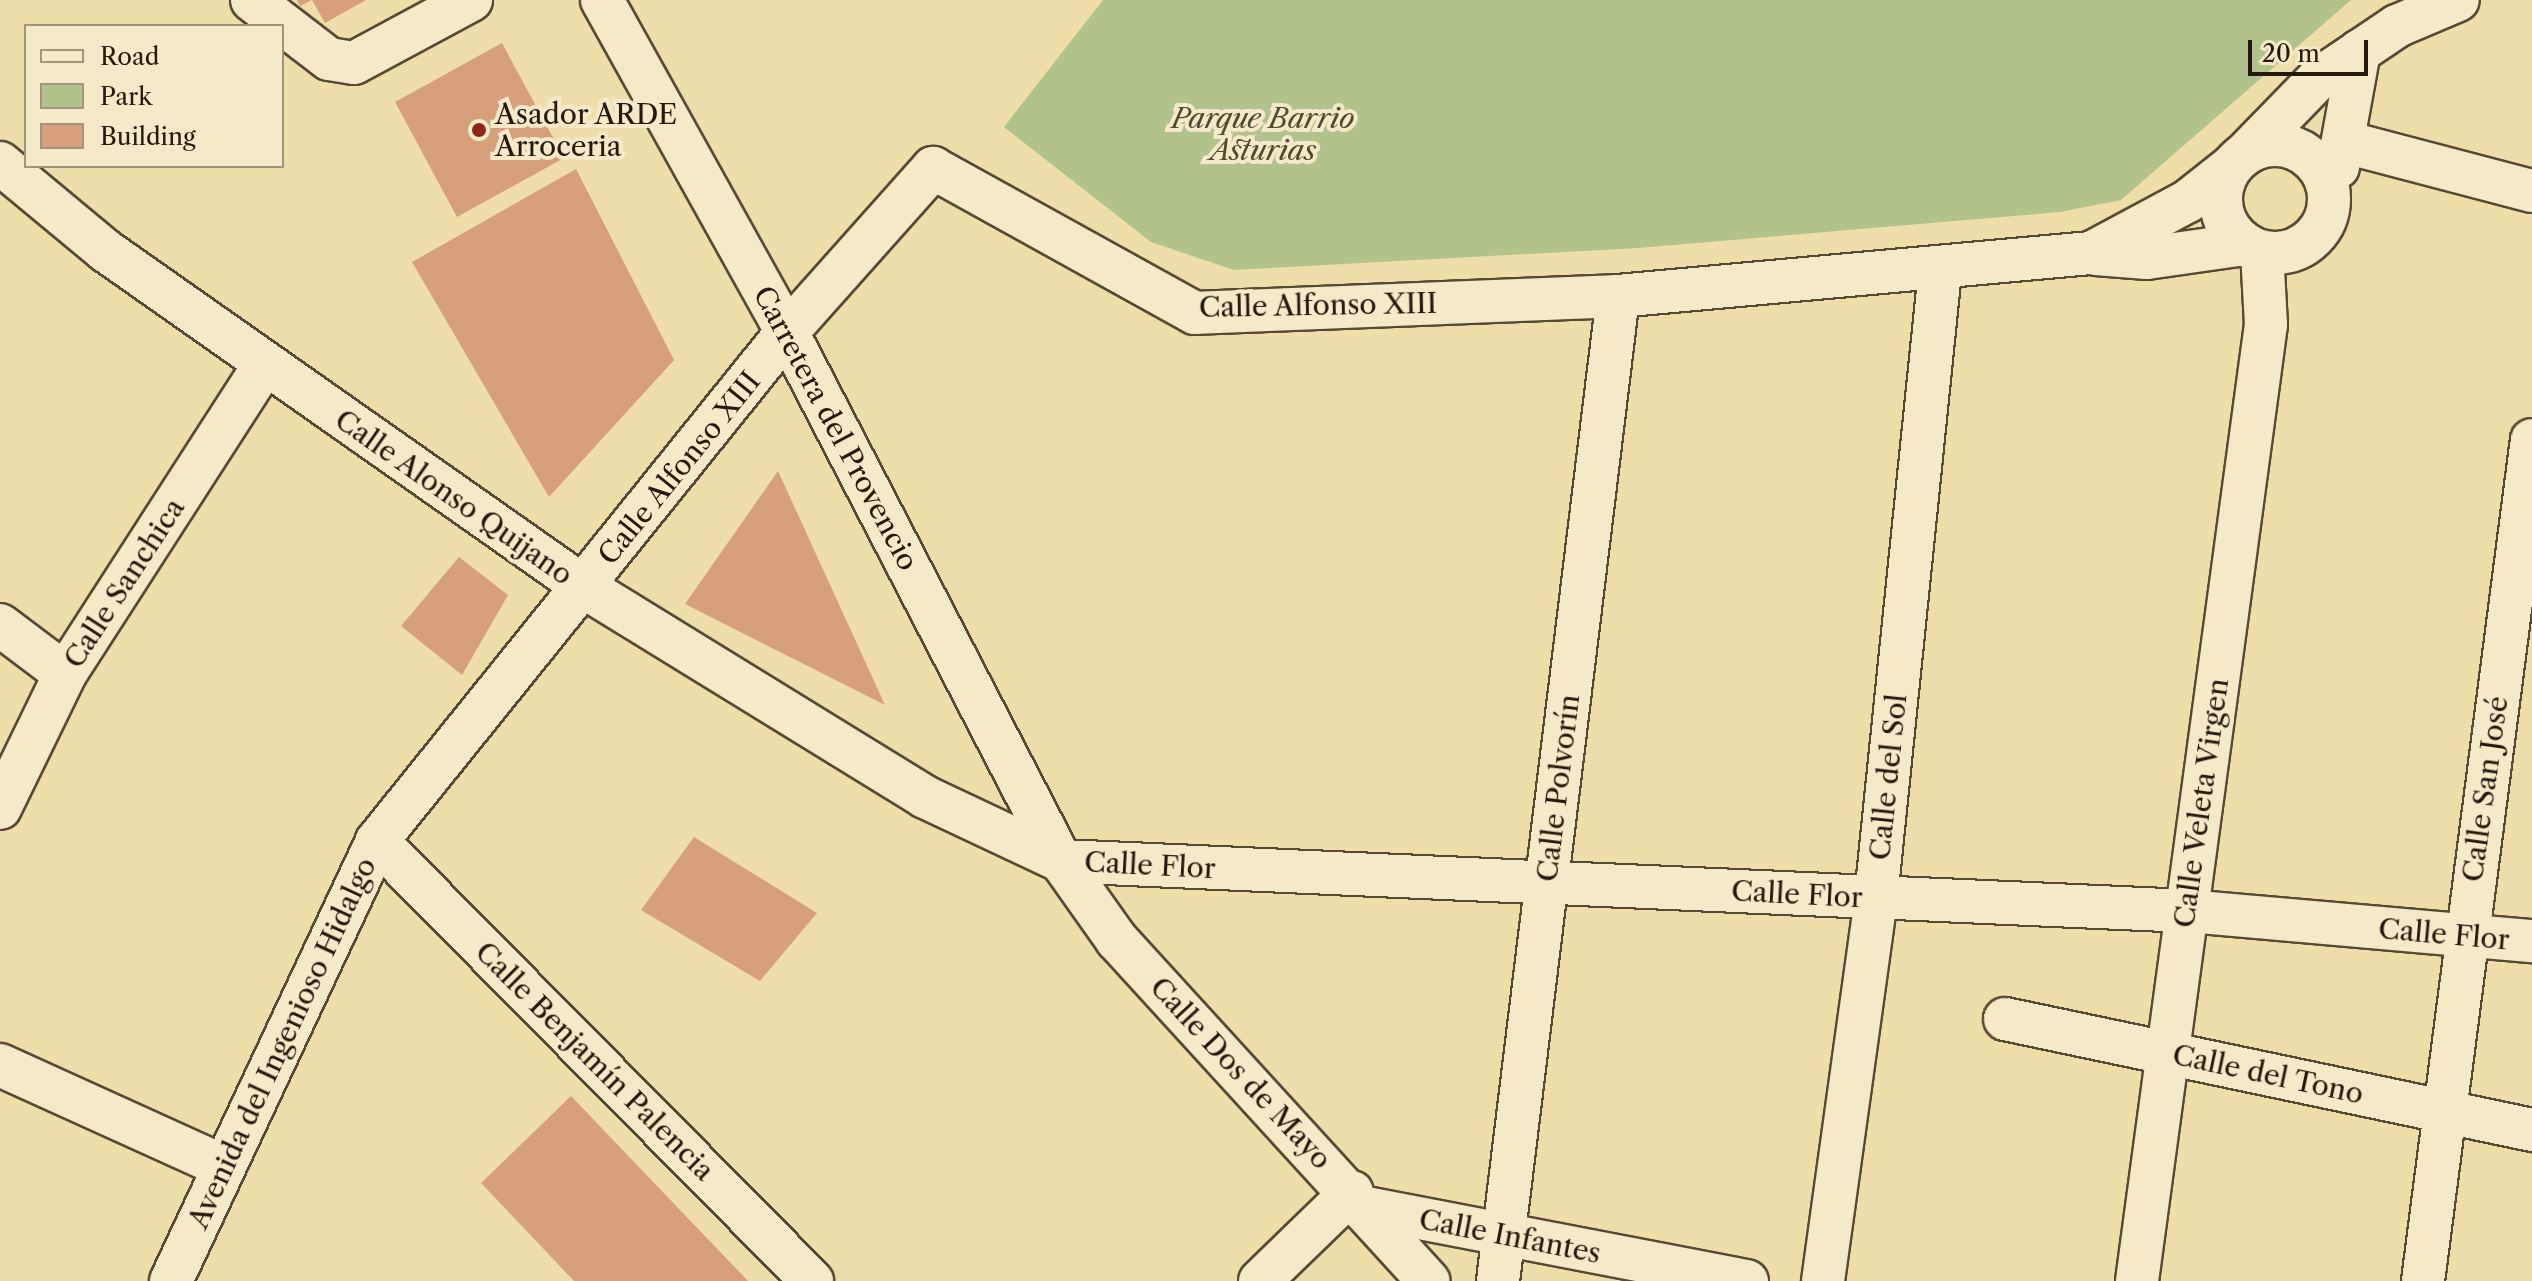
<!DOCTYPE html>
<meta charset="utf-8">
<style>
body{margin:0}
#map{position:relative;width:2532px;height:1281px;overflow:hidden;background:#efddaa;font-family:"Libre Caslon Text",serif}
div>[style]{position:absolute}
.green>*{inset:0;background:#b2c28d}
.building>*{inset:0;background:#d7a07d}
.roads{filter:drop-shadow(2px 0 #584934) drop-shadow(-2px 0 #584934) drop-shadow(0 2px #584934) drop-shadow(0 -2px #584934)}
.minor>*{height:42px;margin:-21px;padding:0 21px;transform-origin:21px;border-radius:21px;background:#f5e9c8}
.minor>.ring{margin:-21px;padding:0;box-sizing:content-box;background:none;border:42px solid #f5e9c8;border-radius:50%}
.dots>*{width:22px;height:22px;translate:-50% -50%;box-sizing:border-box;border:4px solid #f5e9c8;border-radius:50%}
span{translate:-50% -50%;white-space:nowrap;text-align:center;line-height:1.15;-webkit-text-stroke:8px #f5e9c8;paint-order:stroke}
.poi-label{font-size:28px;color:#25180d}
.left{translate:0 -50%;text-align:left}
.park-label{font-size:28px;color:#4f4b33;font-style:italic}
.street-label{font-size:28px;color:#25180d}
.legend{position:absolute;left:24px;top:24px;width:260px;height:144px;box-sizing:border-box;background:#f5e9c8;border:2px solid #a2957d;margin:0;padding:10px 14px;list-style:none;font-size:24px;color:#25180d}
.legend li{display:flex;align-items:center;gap:16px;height:40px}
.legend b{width:40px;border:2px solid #a2957d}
.scale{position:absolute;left:2248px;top:40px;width:120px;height:36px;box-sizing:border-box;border:4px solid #25180d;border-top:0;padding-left:10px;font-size:24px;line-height:28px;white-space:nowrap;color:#25180d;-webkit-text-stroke:6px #f5e9c8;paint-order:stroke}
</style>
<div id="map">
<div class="green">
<div style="clip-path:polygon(1103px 0,2351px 0,2121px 200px,2060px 212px,1638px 248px,1234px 270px,1151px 242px,1004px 127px)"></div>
</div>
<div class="building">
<div style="clip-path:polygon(297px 0,366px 0,325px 23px,312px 0,300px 6px)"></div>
<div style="clip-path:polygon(502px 43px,564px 158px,457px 217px,395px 102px)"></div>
<div style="clip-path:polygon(576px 169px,674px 360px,549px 497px,412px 262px)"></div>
<div style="clip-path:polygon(778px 471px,885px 705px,685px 604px)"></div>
<div style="clip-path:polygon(459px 557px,508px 595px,462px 675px,401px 626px)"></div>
<div style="clip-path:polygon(694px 837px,817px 913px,760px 981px,641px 910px)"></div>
<div style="clip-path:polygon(571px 1096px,748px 1281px,574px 1281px,481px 1183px)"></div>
</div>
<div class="roads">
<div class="minor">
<div style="left:252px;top:0;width:97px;rotate:37.5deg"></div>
<div style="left:329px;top:59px;width:25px;rotate:9deg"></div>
<div style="left:354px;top:63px;width:133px;rotate:-28.3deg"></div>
<div style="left:602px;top:0;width:380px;rotate:60.9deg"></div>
<div style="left:787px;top:332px;width:596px;rotate:62.62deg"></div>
<div style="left:1061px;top:861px;width:97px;rotate:54.7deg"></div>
<div style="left:1117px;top:940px;width:462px;rotate:47.6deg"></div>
<div style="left:2345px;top:142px;width:193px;rotate:14.7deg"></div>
<div class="ring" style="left:2221px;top:145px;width:66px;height:66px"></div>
<div style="left:2245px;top:154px;width:103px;rotate:-45.8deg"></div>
<div style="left:2317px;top:80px;width:97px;rotate:-34deg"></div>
<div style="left:2397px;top:26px;width:66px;rotate:-23.1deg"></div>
<div style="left:0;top:163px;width:138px;rotate:39.7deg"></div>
<div style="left:106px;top:251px;width:584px;rotate:35.1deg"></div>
<div style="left:584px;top:587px;width:400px;rotate:31.6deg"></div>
<div style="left:925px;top:797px;width:150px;rotate:25.2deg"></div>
<div style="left:1061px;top:861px;width:1127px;rotate:2.54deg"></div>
<div style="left:2187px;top:911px;width:346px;rotate:5deg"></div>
<div style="left:2338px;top:167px;width:118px;rotate:-79.7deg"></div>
<div style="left:2096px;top:254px;width:51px;rotate:4.5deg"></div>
<div style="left:2147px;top:258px;width:99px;rotate:-8.1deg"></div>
<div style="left:0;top:625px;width:81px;rotate:37deg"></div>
<div style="left:0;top:808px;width:149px;rotate:-64.1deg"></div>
<div style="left:65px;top:674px;width:368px;rotate:-57.2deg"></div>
<div style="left:377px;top:841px;width:619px;rotate:45.33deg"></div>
<div style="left:2005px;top:1019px;width:539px;rotate:11.89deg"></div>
<div style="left:0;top:1065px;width:245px;rotate:24.4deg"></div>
<div style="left:1367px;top:1208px;width:387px;rotate:10.9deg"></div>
<div style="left:171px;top:1281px;width:486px;rotate:-64.9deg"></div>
<div style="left:377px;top:841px;width:654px;rotate:-51.15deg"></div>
<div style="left:787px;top:332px;width:220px;rotate:-48.3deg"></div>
<div style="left:933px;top:168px;width:299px;rotate:29deg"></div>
<div style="left:1195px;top:313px;width:423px;rotate:-2.3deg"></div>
<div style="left:1618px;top:296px;width:475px;rotate:-5.2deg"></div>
<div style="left:2091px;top:253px;width:110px;rotate:-28.2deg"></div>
<div style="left:2188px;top:201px;width:56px;rotate:-38.5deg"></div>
<div style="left:1260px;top:1281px;width:128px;rotate:-44.1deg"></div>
<div style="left:1498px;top:1281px;width:992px;rotate:-83.05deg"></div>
<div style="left:1823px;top:1281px;width:388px;rotate:-82.1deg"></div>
<div style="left:1876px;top:897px;width:629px;rotate:-84.16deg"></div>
<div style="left:2137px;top:1281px;width:965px;rotate:-82.32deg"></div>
<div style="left:2266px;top:325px;width:73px;rotate:-93.1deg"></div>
<div style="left:2423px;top:1281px;width:848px;rotate:-82.62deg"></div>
</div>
</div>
<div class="dots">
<div style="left:479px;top:130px;background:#8f2418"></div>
</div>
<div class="poi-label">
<span class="left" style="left:495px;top:130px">Asador ARDE<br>Arroceria</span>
</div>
<div class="park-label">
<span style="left:1263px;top:134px">Parque Barrio<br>Asturias</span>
</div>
<div class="street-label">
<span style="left:1318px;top:305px;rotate:-1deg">Calle Alfonso XIII</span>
<span style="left:836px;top:428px;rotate:62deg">Carretera del Provencio</span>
<span style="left:679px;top:468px;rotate:-51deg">Calle Alfonso XIII</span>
<span style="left:454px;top:497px;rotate:35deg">Calle Alonso Quijano</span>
<span style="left:124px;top:583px;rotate:-57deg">Calle Sanchica</span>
<span style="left:1888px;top:777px;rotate:-84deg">Calle del Sol</span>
<span style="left:1558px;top:788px;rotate:-83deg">Calle Polvorín</span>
<span style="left:2485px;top:789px;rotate:-82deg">Calle San José</span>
<span style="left:2201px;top:803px;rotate:-82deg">Calle Veleta Virgen</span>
<span style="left:1150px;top:865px;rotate:3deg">Calle Flor</span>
<span style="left:1797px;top:894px;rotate:3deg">Calle Flor</span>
<span style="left:2444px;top:934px;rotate:5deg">Calle Flor</span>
<span style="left:282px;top:1043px;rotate:-65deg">Avenida del Ingenioso Hidalgo</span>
<span style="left:595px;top:1061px;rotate:45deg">Calle Benjamín Palencia</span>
<span style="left:1241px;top:1073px;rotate:47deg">Calle Dos de Mayo</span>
<span style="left:2268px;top:1074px;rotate:12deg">Calle del Tono</span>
<span style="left:1510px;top:1236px;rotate:11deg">Calle Infantes</span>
</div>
<ul class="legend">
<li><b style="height:10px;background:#f5e9c8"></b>Road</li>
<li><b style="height:22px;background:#b2c28d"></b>Park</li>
<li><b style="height:22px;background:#d7a07d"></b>Building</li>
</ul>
<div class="scale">20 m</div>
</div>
